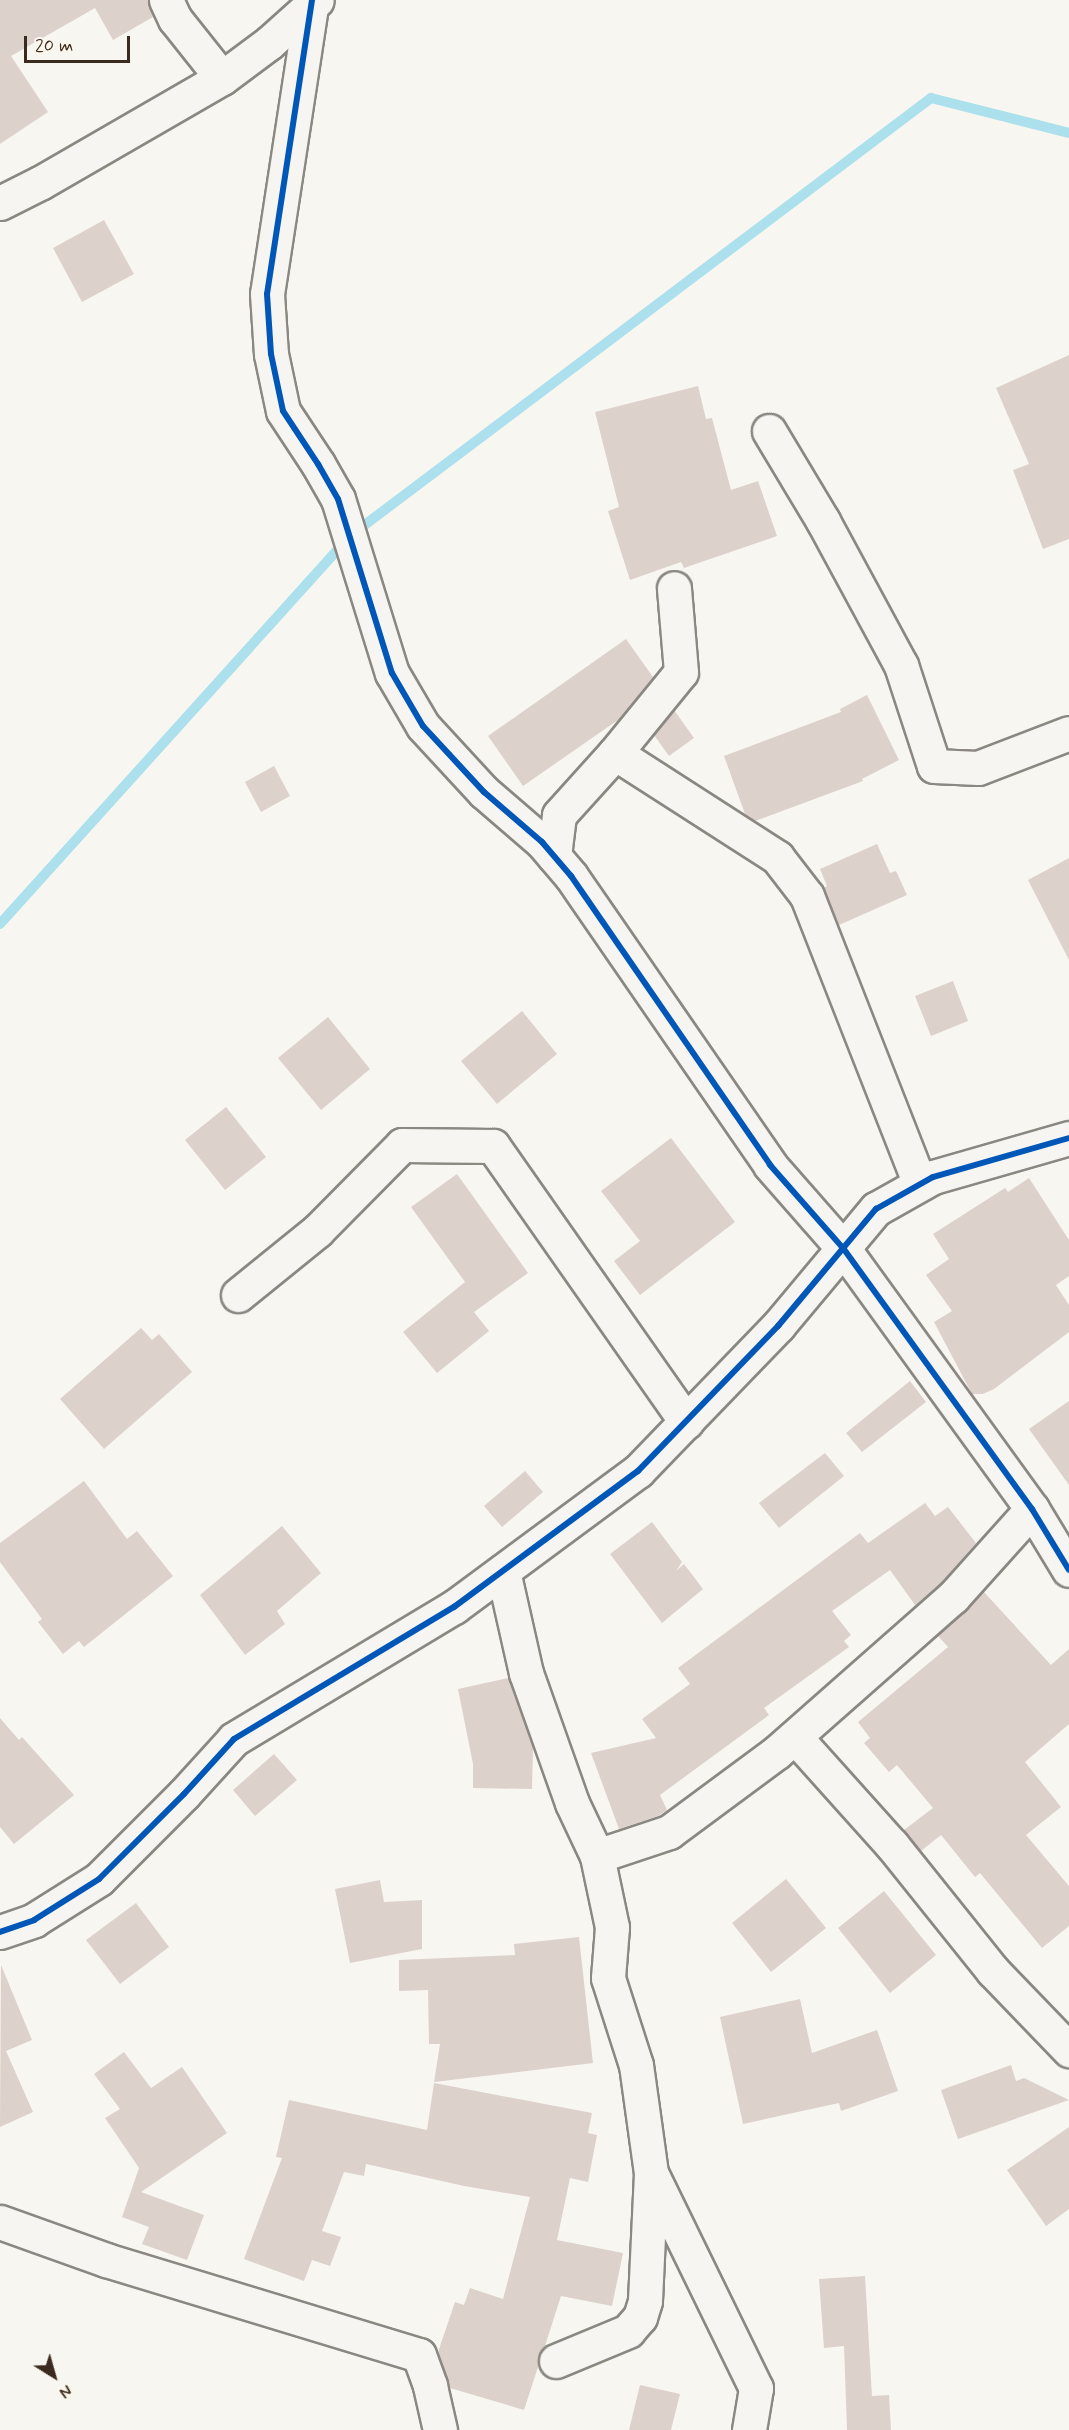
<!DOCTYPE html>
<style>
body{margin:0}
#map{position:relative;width:1069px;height:2430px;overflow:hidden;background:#f8f6f0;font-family:Mynerve,sans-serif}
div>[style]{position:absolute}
.stream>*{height:10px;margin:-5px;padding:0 5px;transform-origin:5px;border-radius:5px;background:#abe0ec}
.building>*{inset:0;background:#ddd1cc}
.roads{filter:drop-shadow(2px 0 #8b8781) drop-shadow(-2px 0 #8b8781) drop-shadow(0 2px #8b8781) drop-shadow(0 -2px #8b8781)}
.minor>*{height:33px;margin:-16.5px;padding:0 16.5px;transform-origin:16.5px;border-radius:16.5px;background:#f6f5f1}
.cycleway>*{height:6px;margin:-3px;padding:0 3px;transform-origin:3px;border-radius:3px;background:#0057b8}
span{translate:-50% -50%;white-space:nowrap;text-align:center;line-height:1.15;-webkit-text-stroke:4.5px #fbf7ec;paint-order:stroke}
.north{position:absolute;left:24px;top:2346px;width:60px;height:60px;-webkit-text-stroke:4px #fbf7ec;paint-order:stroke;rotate:143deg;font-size:16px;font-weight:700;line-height:24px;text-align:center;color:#3b2a1e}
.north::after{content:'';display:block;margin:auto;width:21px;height:27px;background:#3b2a1e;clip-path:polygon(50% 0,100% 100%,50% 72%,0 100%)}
.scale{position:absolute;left:24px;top:36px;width:106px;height:27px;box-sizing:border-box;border:3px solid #3b2a1e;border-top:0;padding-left:8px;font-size:18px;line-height:21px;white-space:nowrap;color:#3b2a1e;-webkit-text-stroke:4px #fbf7ec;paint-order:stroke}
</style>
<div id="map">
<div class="stream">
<div style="left:0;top:924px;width:523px;rotate:-47.95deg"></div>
<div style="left:350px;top:536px;width:728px;rotate:-37.01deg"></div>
<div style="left:931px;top:98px;width:142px;rotate:14.2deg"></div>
</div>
<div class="building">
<div style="clip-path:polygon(0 0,148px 0,153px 17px,113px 40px,95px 8px,11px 56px,48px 112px,0 144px)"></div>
<div style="clip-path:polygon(104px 220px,134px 274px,82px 302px,53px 248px)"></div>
<div style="clip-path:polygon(1069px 355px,1069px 539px,1043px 549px,1013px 470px,1029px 464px,996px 388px)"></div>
<div style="clip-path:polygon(698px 386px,706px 419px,712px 418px,731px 490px,758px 481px,777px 536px,684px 568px,681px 562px,630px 580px,608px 511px,619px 507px,595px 412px)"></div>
<div style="clip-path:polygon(626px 639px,653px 677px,618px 720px,523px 786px,488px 736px)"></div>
<div style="clip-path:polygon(867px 695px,899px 760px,862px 779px,863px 781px,755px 821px,745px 814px,724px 756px,841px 712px,840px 709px)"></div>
<div style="clip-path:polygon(674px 710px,694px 738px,669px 756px,654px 735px)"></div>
<div style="clip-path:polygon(274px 766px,290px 796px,261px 812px,245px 782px)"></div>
<div style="clip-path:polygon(877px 844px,890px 873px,896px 871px,907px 895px,839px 925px,824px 888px,827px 886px,820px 869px)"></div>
<div style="clip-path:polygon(1069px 858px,1069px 960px,1028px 880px)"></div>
<div style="clip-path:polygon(953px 981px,968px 1021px,931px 1036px,915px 996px)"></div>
<div style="clip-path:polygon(522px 1011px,557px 1054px,497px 1104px,461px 1061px)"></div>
<div style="clip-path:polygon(328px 1017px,370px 1069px,321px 1110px,278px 1058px)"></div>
<div style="clip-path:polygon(226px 1107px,266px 1157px,225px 1190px,185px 1140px)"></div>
<div style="clip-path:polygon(671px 1138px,735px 1222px,640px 1295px,614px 1261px,640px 1241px,601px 1191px)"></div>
<div style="clip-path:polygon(457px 1174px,528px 1273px,474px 1312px,489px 1331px,437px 1373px,403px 1332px,465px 1282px,411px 1207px)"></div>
<div style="clip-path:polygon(1029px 1178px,1069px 1240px,1069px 1276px,1056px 1285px,1069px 1305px,1069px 1332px,994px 1389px,983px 1394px,972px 1394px,934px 1322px,952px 1311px,926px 1275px,949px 1259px,933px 1234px,1005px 1188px,1008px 1192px)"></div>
<div style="clip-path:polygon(141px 1328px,152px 1340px,159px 1334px,192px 1372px,104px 1449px,60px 1399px)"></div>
<div style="clip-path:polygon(910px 1381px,926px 1402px,862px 1452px,846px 1433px)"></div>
<div style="clip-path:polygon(1069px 1401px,1069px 1485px,1029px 1429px)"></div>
<div style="clip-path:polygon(825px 1453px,844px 1476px,779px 1528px,759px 1503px)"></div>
<div style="clip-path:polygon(525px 1471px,543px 1492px,502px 1527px,484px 1506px)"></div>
<div style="clip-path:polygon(84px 1481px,127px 1539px,137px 1531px,173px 1576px,84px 1647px,79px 1641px,63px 1654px,38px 1622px,42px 1619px,0 1562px,0 1543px)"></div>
<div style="clip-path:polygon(925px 1503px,935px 1516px,948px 1507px,976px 1543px,940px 1584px,915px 1605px,890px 1570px,832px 1611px,851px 1635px,844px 1641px,849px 1647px,764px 1708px,769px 1715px,660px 1795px,667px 1810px,658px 1816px,619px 1829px,591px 1753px,656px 1738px,642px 1719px,690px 1684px,678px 1668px,860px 1533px,868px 1543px)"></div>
<div style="clip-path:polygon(652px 1522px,682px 1562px,676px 1571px,684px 1564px,703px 1589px,662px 1623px,610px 1554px)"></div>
<div style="clip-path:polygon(282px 1526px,321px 1573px,277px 1611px,285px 1624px,245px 1655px,200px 1595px)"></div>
<div style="clip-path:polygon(983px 1591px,1051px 1665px,1069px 1649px,1069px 1724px,1025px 1762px,1061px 1807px,1026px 1835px,1069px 1886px,1069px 1926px,1042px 1948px,980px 1873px,975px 1877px,941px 1835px,921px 1851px,904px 1830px,933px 1808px,897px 1765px,889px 1772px,864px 1743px,870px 1738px,858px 1722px,948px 1647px,938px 1636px)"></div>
<div style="clip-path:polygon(508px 1678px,533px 1748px,532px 1789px,473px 1788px,473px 1764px,458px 1689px)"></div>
<div style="clip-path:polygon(0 1718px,19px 1740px,22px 1737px,74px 1795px,14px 1844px,0 1827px)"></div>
<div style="clip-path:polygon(274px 1754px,297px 1780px,255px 1816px,233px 1790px)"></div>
<div style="clip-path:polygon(786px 1879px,826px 1928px,771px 1972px,732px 1923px)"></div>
<div style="clip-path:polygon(380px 1880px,384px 1902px,422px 1900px,422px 1949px,350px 1963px,335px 1889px)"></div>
<div style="clip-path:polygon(884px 1891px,936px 1955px,890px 1993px,838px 1928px)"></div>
<div style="clip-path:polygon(136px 1903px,169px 1947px,120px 1984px,86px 1940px)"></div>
<div style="clip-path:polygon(579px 1937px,593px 2063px,434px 2082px,440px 2044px,429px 2044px,428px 1990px,399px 1991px,399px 1960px,515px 1955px,514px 1944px)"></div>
<div style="clip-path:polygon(1px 1965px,32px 2040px,6px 2051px,33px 2112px,0 2127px)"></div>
<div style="clip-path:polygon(800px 1999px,812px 2053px,877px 2030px,898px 2091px,841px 2111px,839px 2103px,743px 2124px,720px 2017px)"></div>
<div style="clip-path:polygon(124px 2052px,151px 2088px,182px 2067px,227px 2133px,141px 2192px,204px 2215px,187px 2260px,142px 2244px,149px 2227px,122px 2217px,139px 2168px,105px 2118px,120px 2109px,94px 2074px)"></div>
<div style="clip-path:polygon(1011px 2065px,1016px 2081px,1024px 2078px,1069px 2100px,958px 2139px,941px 2090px)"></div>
<div style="clip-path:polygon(434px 2083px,592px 2113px,588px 2133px,597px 2135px,588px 2182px,570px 2178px,557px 2240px,623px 2253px,612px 2306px,561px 2296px,545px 2346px,538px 2358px,538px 2367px,524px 2410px,450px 2388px,438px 2352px,455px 2302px,464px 2305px,470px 2288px,503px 2299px,530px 2197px,464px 2186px,366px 2164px,364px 2176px,344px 2172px,322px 2231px,341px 2237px,330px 2266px,312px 2260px,304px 2281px,244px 2259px,282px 2158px,276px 2157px,289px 2100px,427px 2130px)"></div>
<div style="clip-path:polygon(1069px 2127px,1069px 2209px,1046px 2226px,1007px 2170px)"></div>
<div style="clip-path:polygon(865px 2276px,872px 2396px,889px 2395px,891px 2430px,847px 2430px,844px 2346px,824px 2348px,819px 2279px)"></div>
<div style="clip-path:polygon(640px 2385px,680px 2394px,671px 2430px,629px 2430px)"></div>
</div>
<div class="roads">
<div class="minor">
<div style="left:166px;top:0;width:21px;rotate:65deg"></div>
<div style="left:175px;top:19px;width:75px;rotate:51.5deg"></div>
<div style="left:312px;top:0;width:297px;rotate:98.7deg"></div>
<div style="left:267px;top:294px;width:60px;rotate:86.2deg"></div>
<div style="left:271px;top:354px;width:58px;rotate:78.1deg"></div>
<div style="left:283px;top:411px;width:64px;rotate:56.6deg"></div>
<div style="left:318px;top:464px;width:40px;rotate:60.3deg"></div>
<div style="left:338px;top:499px;width:182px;rotate:72.8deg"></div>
<div style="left:392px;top:673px;width:61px;rotate:59.7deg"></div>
<div style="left:423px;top:726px;width:90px;rotate:47.3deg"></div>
<div style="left:484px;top:792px;width:77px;rotate:40.8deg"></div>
<div style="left:542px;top:842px;width:45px;rotate:49.5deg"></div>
<div style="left:571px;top:876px;width:351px;rotate:55.4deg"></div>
<div style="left:770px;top:1165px;width:111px;rotate:48.7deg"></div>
<div style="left:843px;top:1248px;width:322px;rotate:54.1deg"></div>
<div style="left:1032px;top:1509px;width:71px;rotate:58.8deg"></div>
<div style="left:0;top:203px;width:45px;rotate:-26.6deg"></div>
<div style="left:40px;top:183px;width:210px;rotate:-30deg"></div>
<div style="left:222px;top:78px;width:59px;rotate:-36.7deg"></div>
<div style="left:269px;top:43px;width:64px;rotate:-41.9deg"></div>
<div style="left:769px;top:431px;width:105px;rotate:59deg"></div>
<div style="left:823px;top:521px;width:164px;rotate:61.6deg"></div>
<div style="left:901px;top:665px;width:106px;rotate:71.9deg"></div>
<div style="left:934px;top:766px;width:44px;rotate:2.6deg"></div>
<div style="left:978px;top:768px;width:97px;rotate:-21deg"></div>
<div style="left:615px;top:753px;width:193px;rotate:32.7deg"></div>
<div style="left:777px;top:857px;width:49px;rotate:52.4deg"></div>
<div style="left:807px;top:896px;width:309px;rotate:68.6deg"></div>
<div style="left:554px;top:856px;width:41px;rotate:-83deg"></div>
<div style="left:559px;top:815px;width:84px;rotate:-47.9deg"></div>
<div style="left:615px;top:753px;width:104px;rotate:-50.8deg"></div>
<div style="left:681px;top:672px;width:84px;rotate:-94.8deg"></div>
<div style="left:238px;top:1295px;width:102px;rotate:-39deg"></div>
<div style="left:317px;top:1231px;width:121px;rotate:-45.3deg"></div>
<div style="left:402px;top:1145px;width:91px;rotate:0.6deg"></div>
<div style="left:493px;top:1146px;width:337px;rotate:55deg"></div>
<div style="left:503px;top:1571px;width:105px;rotate:77.3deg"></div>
<div style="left:526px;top:1673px;width:138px;rotate:70.5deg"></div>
<div style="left:572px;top:1803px;width:59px;rotate:64.7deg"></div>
<div style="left:597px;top:1856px;width:73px;rotate:78.1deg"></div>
<div style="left:612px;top:1927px;width:51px;rotate:94.5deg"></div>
<div style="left:608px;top:1978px;width:91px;rotate:72.2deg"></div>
<div style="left:636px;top:2065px;width:109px;rotate:82.1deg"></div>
<div style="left:651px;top:2173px;width:128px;rotate:92.7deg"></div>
<div style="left:645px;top:2301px;width:17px;rotate:107deg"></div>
<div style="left:640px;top:2317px;width:18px;rotate:131deg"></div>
<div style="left:628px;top:2331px;width:78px;rotate:157.4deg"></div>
<div style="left:795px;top:1737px;width:145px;rotate:48.1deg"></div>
<div style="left:892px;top:1845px;width:161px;rotate:51.3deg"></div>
<div style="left:993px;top:1971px;width:110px;rotate:46.1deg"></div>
<div style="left:597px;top:1856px;width:76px;rotate:-18.4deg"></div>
<div style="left:669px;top:1832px;width:134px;rotate:-36.5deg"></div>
<div style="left:777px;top:1752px;width:235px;rotate:-41.4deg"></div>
<div style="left:953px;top:1597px;width:118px;rotate:-48.1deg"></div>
<div style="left:0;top:1932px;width:36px;rotate:-19deg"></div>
<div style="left:34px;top:1920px;width:77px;rotate:-32.2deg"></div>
<div style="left:99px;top:1879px;width:120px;rotate:-45deg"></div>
<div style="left:184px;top:1794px;width:74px;rotate:-47.7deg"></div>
<div style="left:234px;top:1739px;width:257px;rotate:-31deg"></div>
<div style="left:454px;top:1607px;width:229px;rotate:-36.5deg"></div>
<div style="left:638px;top:1471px;width:202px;rotate:-46deg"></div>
<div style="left:778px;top:1326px;width:153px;rotate:-50.1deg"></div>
<div style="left:876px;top:1209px;width:65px;rotate:-29.3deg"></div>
<div style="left:933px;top:1177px;width:141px;rotate:-16deg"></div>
<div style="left:653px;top:2177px;width:235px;rotate:64deg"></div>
<div style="left:756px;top:2388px;width:43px;rotate:99.5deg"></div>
<div style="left:0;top:2222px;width:113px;rotate:19.7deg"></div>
<div style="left:106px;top:2260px;width:327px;rotate:16.9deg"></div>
<div style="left:419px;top:2355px;width:33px;rotate:70deg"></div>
<div style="left:430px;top:2386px;width:45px;rotate:77.2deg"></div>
</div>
</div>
<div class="cycleway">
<div style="left:312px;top:0;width:297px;rotate:98.7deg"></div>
<div style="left:267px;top:294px;width:60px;rotate:86.2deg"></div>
<div style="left:271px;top:354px;width:58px;rotate:78.1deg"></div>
<div style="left:283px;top:411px;width:64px;rotate:56.6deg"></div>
<div style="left:318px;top:464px;width:40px;rotate:60.3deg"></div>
<div style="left:338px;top:499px;width:182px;rotate:72.8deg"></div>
<div style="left:392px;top:673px;width:61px;rotate:59.7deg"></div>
<div style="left:423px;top:726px;width:90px;rotate:47.3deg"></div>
<div style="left:484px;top:792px;width:77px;rotate:40.8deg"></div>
<div style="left:542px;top:842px;width:45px;rotate:49.5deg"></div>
<div style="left:571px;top:876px;width:351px;rotate:55.4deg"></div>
<div style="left:770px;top:1165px;width:111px;rotate:48.7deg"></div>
<div style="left:843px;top:1248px;width:322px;rotate:54.1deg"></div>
<div style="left:1032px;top:1509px;width:71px;rotate:58.8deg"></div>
<div style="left:0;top:1932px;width:36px;rotate:-19deg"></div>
<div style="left:34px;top:1920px;width:77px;rotate:-32.2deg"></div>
<div style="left:99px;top:1879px;width:120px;rotate:-45deg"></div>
<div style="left:184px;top:1794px;width:74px;rotate:-47.7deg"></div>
<div style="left:234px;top:1739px;width:257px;rotate:-31deg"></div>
<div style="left:454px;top:1607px;width:229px;rotate:-36.5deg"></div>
<div style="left:638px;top:1471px;width:202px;rotate:-46deg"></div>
<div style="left:778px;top:1326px;width:153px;rotate:-50.1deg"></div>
<div style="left:876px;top:1209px;width:65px;rotate:-29.3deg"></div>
<div style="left:933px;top:1177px;width:141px;rotate:-16deg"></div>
</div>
<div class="north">N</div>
<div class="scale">20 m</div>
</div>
